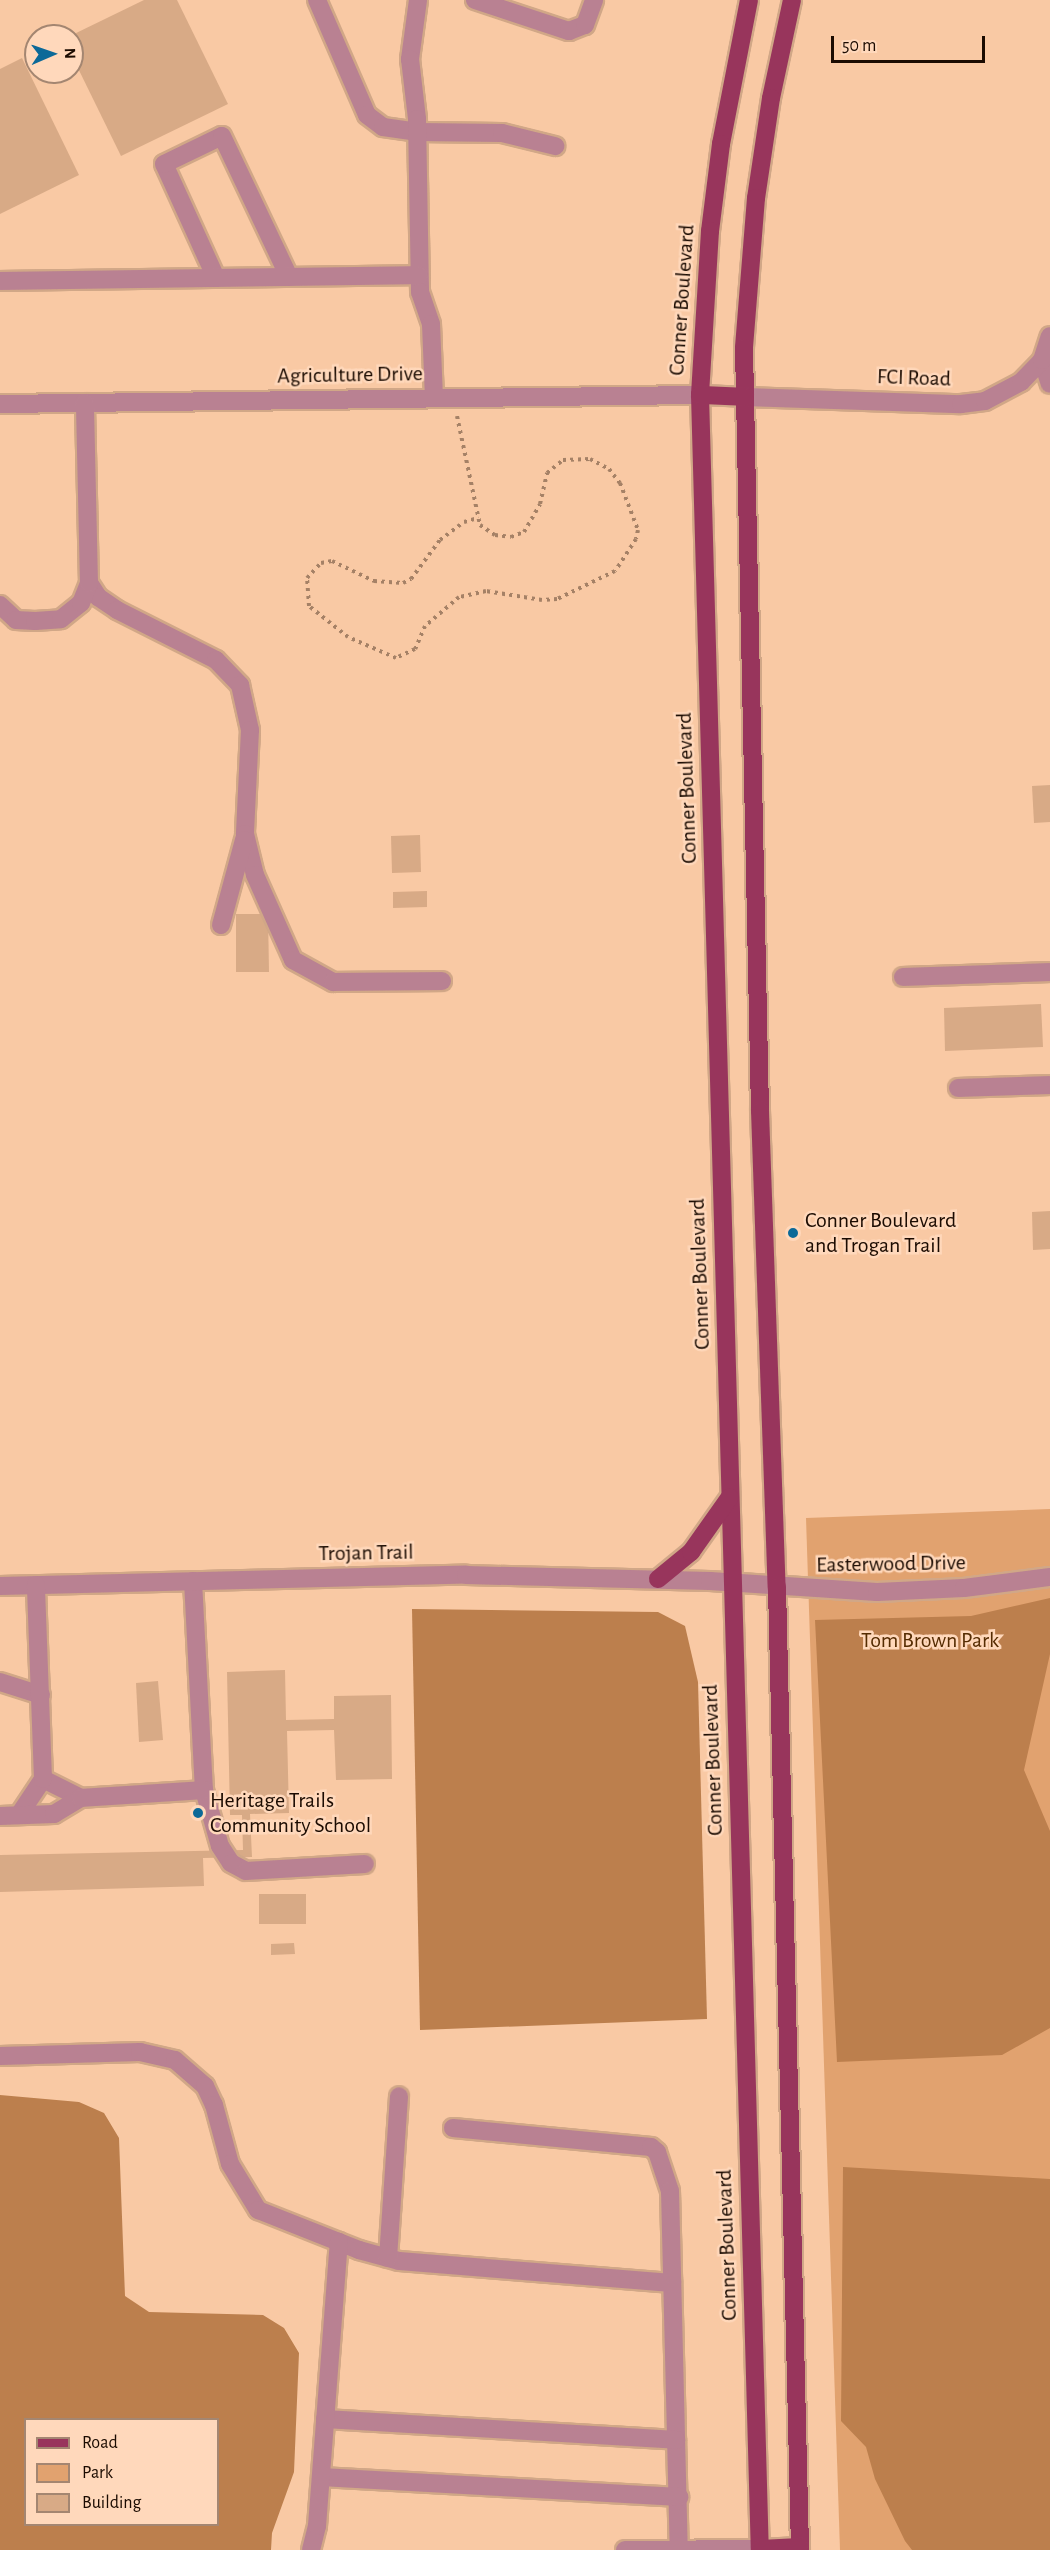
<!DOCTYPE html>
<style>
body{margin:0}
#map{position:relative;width:1050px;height:2550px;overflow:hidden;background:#f9c9a4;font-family:"Alegreya Sans",sans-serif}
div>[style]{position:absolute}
.green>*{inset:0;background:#e1a26f}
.forest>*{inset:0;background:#bc7f4d}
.building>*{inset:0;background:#d8aa86}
.path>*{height:4px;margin-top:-2px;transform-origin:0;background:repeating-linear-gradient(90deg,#a58166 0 3px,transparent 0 7.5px)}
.roads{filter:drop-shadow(2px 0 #d1a787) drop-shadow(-2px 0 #d1a787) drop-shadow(0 2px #d1a787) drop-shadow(0 -2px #d1a787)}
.minor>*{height:18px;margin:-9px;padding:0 9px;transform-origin:9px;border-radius:9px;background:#b98192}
.major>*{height:18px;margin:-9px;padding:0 9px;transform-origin:9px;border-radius:9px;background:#98355c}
.dots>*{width:16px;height:16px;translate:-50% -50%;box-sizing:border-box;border:3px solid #ffd8bb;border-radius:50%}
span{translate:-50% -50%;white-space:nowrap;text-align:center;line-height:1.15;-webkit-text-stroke:5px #ffd8bb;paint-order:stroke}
.street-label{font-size:22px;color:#1b0b01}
.poi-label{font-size:22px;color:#1b0b01}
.left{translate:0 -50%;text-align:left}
.park-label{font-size:22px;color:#552c02}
.legend{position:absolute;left:24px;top:2418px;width:195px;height:108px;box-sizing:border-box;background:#ffd8bb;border:2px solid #a48671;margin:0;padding:8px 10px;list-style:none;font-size:18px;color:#1b0b01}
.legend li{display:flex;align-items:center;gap:12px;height:30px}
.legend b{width:30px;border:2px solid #a48671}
.north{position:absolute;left:24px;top:24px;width:60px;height:60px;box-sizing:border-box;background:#ffd8bb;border:2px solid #a48671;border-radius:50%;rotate:88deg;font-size:16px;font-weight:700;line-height:24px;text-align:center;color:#1b0b01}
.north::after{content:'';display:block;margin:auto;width:21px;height:27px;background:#0c6998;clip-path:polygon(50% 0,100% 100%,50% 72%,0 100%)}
.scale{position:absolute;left:831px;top:36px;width:154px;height:27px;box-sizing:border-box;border:3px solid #1b0b01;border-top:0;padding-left:8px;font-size:18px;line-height:21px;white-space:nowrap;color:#1b0b01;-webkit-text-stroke:4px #ffd8bb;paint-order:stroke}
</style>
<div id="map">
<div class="green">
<div style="clip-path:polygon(1050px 1509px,1050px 2550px,840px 2550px,806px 1518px)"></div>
</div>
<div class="forest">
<div style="clip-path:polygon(1050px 1598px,1050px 1654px,1024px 1770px,1050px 1831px,1050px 2028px,1002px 2055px,837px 2062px,815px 1620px,971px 1616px)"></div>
<div style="clip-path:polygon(412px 1609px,658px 1612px,685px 1626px,698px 1682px,707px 2019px,420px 2030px)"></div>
<div style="clip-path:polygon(evenodd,0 2095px,79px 2102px,104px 2113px,119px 2138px,125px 2296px,149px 2312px,263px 2315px,284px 2328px,299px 2353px,294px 2472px,272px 2533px,271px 2550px,0 2550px,0 2095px,26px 2420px,218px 2420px,218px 2524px,26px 2524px,26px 2420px)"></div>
<div style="clip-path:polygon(843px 2167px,1050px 2179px,1050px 2550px,912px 2550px,905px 2541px,875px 2479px,866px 2447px,841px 2421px)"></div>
</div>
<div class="building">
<div style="clip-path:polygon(144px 0,177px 0,228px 104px,121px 156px,72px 56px,72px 35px)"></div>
<div style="clip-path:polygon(22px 58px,79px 175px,0 214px,0 69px)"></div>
<div style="clip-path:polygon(1050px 785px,1050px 822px,1034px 823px,1032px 786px)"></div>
<div style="clip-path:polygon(420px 835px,421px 872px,392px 873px,391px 836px)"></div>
<div style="clip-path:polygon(427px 891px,427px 907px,393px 908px,393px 892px)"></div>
<div style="clip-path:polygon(236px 914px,268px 914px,269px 972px,236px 972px)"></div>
<div style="clip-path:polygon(1041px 1004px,1043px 1047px,945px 1051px,944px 1008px)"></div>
<div style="clip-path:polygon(1050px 1211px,1050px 1249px,1033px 1250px,1032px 1212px)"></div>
<div style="clip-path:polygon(285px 1670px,286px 1720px,334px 1719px,334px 1696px,391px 1695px,392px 1779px,336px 1780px,334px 1730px,287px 1731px,289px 1813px,250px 1814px,252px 1857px,203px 1858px,204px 1886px,0 1892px,0 1855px,243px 1850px,242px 1815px,230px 1815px,227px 1672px)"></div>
<div style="clip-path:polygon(158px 1681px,163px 1740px,139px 1742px,136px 1683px)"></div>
<div style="clip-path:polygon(259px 1894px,306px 1894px,306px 1924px,259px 1924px)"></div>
<div style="clip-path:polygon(294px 1943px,295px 1954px,271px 1955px,271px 1944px)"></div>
</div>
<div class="path">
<div style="left:457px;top:416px;width:111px;rotate:78.1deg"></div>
<div style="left:480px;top:525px;width:18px;rotate:34deg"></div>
<div style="left:495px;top:535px;width:16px;rotate:7deg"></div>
<div style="left:511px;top:537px;width:14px;rotate:-21deg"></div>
<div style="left:524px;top:532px;width:32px;rotate:-60deg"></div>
<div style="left:540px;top:504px;width:32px;rotate:-77deg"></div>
<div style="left:547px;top:473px;width:21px;rotate:-39deg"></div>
<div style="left:563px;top:460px;width:27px;rotate:-2deg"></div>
<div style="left:590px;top:459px;width:21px;rotate:28deg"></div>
<div style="left:609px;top:469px;width:18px;rotate:52deg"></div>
<div style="left:620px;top:483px;width:50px;rotate:69deg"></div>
<div style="left:638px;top:530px;width:9px;rotate:103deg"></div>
<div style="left:636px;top:539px;width:38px;rotate:123deg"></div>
<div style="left:615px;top:571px;width:64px;rotate:154.2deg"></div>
<div style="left:557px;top:599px;width:15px;rotate:176deg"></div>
<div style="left:542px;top:600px;width:57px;rotate:-170.9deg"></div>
<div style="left:486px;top:591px;width:28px;rotate:167deg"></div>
<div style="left:459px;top:597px;width:45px;rotate:139.5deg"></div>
<div style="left:425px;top:626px;width:25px;rotate:113deg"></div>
<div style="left:415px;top:649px;width:21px;rotate:155deg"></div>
<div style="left:396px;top:658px;width:52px;rotate:-156.4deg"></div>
<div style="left:348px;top:637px;width:50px;rotate:-141.5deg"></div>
<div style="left:309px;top:606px;width:28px;rotate:-94deg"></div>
<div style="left:307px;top:578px;width:21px;rotate:-47deg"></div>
<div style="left:321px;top:563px;width:11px;rotate:-10deg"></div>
<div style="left:332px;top:561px;width:47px;rotate:25.5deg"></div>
<div style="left:374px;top:581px;width:29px;rotate:4deg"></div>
<div style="left:403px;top:583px;width:9px;rotate:-27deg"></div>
<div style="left:411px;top:579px;width:49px;rotate:-53.4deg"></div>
<div style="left:440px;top:540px;width:30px;rotate:-37deg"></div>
<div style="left:464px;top:522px;width:15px;rotate:-16deg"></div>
</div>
<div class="roads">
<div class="minor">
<div style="left:317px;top:0;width:125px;rotate:66.5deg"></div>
<div style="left:367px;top:115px;width:20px;rotate:37deg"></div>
<div style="left:383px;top:127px;width:34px;rotate:8deg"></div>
<div style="left:417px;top:132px;width:85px;rotate:0.7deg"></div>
<div style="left:502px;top:133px;width:55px;rotate:13.8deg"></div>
<div style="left:418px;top:0;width:60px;rotate:97.7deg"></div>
<div style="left:410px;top:59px;width:60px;rotate:83.3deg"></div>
<div style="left:417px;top:119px;width:173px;rotate:89deg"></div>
<div style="left:420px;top:292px;width:34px;rotate:71deg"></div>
<div style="left:431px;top:324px;width:74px;rotate:87.7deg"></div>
<div style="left:475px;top:0;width:99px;rotate:18.3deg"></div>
<div style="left:569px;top:31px;width:17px;rotate:-21deg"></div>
<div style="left:585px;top:25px;width:27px;rotate:-70deg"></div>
<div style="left:216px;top:278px;width:125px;rotate:-114.5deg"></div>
<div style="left:164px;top:164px;width:64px;rotate:-25.8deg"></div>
<div style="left:222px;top:136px;width:156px;rotate:64.6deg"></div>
<div style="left:0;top:281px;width:419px;rotate:-0.8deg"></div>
<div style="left:1042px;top:360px;width:25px;rotate:72deg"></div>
<div style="left:745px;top:397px;width:216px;rotate:1.9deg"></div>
<div style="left:961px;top:404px;width:24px;rotate:-7deg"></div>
<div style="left:985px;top:401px;width:41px;rotate:-27.8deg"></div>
<div style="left:1021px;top:382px;width:30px;rotate:-46deg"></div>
<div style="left:1042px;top:360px;width:25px;rotate:-72deg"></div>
<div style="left:0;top:404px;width:700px;rotate:-0.74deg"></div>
<div style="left:89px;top:583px;width:17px;rotate:57deg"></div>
<div style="left:98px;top:597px;width:23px;rotate:34deg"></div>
<div style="left:117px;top:610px;width:111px;rotate:26.8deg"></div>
<div style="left:216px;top:660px;width:35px;rotate:46deg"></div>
<div style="left:240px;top:685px;width:46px;rotate:77.5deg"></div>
<div style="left:250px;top:730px;width:104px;rotate:92.8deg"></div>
<div style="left:245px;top:834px;width:42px;rotate:76.3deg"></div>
<div style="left:255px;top:875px;width:93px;rotate:65.9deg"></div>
<div style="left:293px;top:960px;width:46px;rotate:28.8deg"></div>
<div style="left:333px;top:982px;width:109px;rotate:-0.5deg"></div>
<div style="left:0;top:605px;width:22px;rotate:43deg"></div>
<div style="left:16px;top:620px;width:19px;rotate:3deg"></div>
<div style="left:35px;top:621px;width:26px;rotate:-4deg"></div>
<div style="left:61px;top:619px;width:26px;rotate:-39deg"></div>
<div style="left:81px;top:603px;width:22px;rotate:-68deg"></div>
<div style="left:89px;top:583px;width:180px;rotate:-91.3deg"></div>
<div style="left:221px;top:925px;width:88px;rotate:-74.9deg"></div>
<div style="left:903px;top:977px;width:147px;rotate:-1.9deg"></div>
<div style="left:958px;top:1088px;width:92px;rotate:-1.9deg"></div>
<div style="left:193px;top:1581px;width:209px;rotate:87deg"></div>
<div style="left:204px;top:1790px;width:58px;rotate:74.1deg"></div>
<div style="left:220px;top:1846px;width:20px;rotate:57deg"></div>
<div style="left:231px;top:1863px;width:17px;rotate:28deg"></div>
<div style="left:246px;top:1871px;width:119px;rotate:-3.4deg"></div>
<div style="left:0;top:1586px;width:466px;rotate:-1.4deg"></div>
<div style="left:466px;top:1575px;width:244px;rotate:1.4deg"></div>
<div style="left:710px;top:1581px;width:167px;rotate:3.8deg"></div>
<div style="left:877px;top:1592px;width:87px;rotate:-2.6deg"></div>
<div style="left:964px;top:1588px;width:87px;rotate:-7.3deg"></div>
<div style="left:0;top:1682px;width:43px;rotate:17.6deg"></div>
<div style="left:43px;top:1779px;width:42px;rotate:26.6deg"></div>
<div style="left:19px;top:1815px;width:43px;rotate:-56.3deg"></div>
<div style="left:43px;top:1779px;width:194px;rotate:-92.1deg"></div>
<div style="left:0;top:1816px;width:54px;rotate:-2.1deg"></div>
<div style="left:54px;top:1814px;width:31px;rotate:-31deg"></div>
<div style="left:81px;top:1798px;width:123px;rotate:-3.7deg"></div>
<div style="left:0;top:2056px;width:140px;rotate:-1.6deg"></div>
<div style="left:140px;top:2052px;width:36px;rotate:13deg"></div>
<div style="left:175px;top:2060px;width:40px;rotate:41deg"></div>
<div style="left:205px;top:2086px;width:21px;rotate:65deg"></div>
<div style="left:214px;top:2105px;width:61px;rotate:74.8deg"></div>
<div style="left:230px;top:2164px;width:54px;rotate:58.7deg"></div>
<div style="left:258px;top:2210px;width:109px;rotate:21.6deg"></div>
<div style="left:359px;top:2250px;width:41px;rotate:15.4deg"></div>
<div style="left:399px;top:2261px;width:274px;rotate:4.6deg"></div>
<div style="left:453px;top:2128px;width:199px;rotate:5.5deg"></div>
<div style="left:651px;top:2147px;width:8px;rotate:40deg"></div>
<div style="left:657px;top:2152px;width:41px;rotate:71.6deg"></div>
<div style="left:670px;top:2191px;width:359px;rotate:88.6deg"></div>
<div style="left:388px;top:2258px;width:162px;rotate:-86.1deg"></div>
<div style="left:325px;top:2419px;width:352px;rotate:3.4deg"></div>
<div style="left:321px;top:2477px;width:359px;rotate:3.2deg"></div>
<div style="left:311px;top:2550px;width:25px;rotate:-76deg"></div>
<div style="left:317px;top:2526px;width:285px;rotate:-85.6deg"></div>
<div style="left:625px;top:2550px;width:135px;rotate:-0.4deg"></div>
</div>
<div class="major">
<div style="left:749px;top:0;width:147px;rotate:101deg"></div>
<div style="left:721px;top:144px;width:88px;rotate:97.2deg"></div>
<div style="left:710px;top:231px;width:164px;rotate:93.5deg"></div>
<div style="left:700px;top:395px;width:2156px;rotate:88.41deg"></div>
<div style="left:792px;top:0;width:100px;rotate:102.1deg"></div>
<div style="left:771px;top:98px;width:101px;rotate:98.5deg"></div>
<div style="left:756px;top:198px;width:150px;rotate:94.6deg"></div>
<div style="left:744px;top:348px;width:763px;rotate:88.8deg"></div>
<div style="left:760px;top:1111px;width:476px;rotate:88deg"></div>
<div style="left:777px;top:1587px;width:963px;rotate:88.63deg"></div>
<div style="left:700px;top:395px;width:45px;rotate:2.5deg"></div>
<div style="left:658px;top:1579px;width:43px;rotate:-39.3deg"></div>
<div style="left:691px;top:1552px;width:67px;rotate:-54.7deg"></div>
<div style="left:760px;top:2549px;width:40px;rotate:-2.9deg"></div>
</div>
</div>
<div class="dots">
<div style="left:793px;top:1233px;background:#0c6998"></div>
<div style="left:198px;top:1813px;background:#0c6998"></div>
</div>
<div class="street-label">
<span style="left:682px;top:300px;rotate:-86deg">Conner Boulevard</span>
<span style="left:350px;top:375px;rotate:-1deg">Agriculture Drive</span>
<span style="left:914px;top:378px;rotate:2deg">FCI Road</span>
<span style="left:687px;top:788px;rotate:-92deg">Conner Boulevard</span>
<span style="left:700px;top:1274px;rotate:-92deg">Conner Boulevard</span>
<span style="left:366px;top:1553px;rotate:-1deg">Trojan Trail</span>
<span style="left:891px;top:1564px;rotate:-1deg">Easterwood Drive</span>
<span style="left:713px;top:1760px;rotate:-92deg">Conner Boulevard</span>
<span style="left:727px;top:2245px;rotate:-92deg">Conner Boulevard</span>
</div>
<div class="poi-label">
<span class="left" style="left:805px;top:1233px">Conner Boulevard<br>and Trogan Trail</span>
<span class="left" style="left:210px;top:1813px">Heritage Trails<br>Community School</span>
</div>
<div class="park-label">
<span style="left:930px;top:1641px">Tom Brown Park</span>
</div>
<ul class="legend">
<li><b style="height:8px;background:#98355c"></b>Road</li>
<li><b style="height:16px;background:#e1a26f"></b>Park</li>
<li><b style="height:16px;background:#d8aa86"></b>Building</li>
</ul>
<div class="north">N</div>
<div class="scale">50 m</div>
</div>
